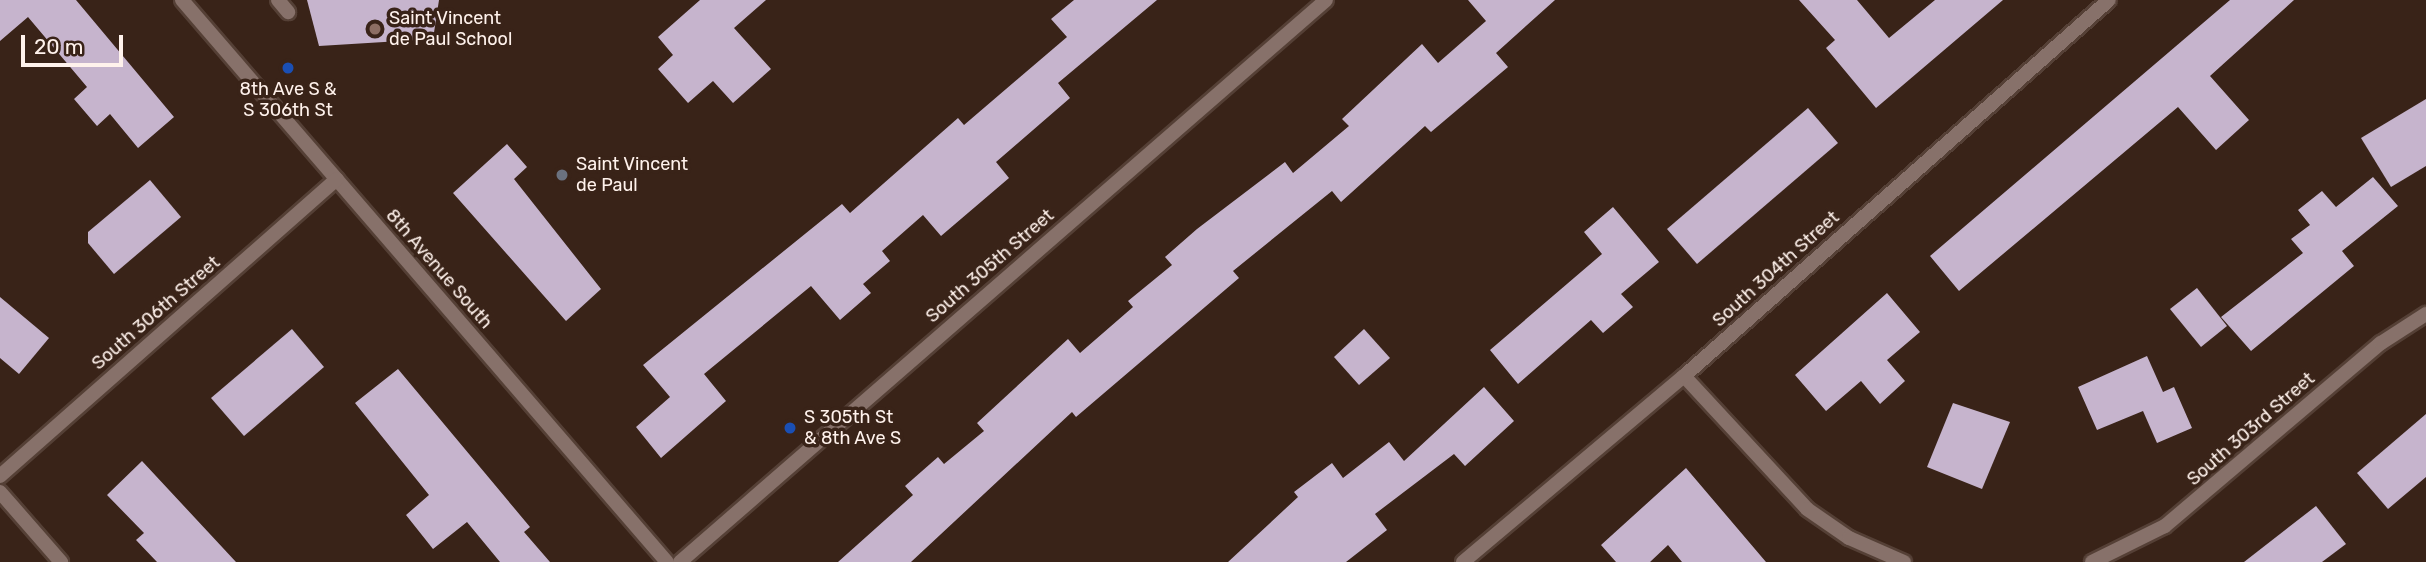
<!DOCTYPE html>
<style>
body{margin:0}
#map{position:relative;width:2426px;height:562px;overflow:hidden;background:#392318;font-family:Rubik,sans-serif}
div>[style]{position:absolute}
.building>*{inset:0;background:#c6b4cd}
.roads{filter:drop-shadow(2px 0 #554036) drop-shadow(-2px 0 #554036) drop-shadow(0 2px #554036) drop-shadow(0 -2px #554036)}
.lane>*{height:14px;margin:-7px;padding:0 7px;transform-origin:7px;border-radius:7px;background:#87716a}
.street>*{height:14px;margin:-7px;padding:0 7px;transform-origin:7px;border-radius:7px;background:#87716a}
.dots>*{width:19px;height:19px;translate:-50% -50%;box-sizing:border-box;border:4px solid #392318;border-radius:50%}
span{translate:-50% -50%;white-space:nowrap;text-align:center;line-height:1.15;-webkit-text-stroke:7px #392318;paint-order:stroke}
.poi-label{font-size:18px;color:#fff2ec}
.left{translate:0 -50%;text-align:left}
.street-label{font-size:18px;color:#fff2ec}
.scale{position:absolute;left:21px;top:35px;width:102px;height:32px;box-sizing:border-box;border:4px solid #fff2ec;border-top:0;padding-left:9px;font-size:21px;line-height:24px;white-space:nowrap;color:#fff2ec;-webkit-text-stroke:5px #392318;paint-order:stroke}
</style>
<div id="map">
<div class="building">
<div style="clip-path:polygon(0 0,76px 0,174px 117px,138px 148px,110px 114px,97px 126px,74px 99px,87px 87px,28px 17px,0 41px)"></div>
<div style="clip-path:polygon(307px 0,439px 0,433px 39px,319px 46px)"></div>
<div style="clip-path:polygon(700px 0,766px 0,734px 28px,771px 69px,733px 103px,713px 81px,688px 103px,658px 69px,673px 55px,658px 37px)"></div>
<div style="clip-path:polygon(1074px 0,1157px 0,1058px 83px,1070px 98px,996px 162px,1009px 178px,941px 236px,923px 215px,882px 251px,890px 261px,863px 284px,871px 293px,840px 320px,811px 286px,704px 374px,726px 401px,661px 458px,636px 427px,670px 397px,643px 365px,842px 204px,850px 213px,958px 118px,964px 125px,1067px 37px,1051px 19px)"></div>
<div style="clip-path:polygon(1468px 0,1555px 0,1496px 53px,1508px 67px,1431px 132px,1425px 126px,1341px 202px,1332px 191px,1233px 271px,1239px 278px,1076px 417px,1072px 412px,911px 562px,838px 562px,913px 495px,905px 486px,938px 457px,944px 464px,984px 431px,977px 423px,1068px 339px,1080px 353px,1133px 307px,1128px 301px,1172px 265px,1165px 257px,1197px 229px,1285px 162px,1293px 173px,1349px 126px,1342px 119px,1422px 44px,1438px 63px,1486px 21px)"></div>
<div style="clip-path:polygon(1799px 0,1857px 0,1889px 38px,1935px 0,2003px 0,1876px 108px,1826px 48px,1835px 40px)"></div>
<div style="clip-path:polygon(2230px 0,2294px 0,2210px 76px,2249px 120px,2216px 150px,2178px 107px,1959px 291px,1930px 256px)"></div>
<div style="clip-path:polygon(2426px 99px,2426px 166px,2391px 187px,2361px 138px)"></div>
<div style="clip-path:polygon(1808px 108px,1838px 143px,1697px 264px,1667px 229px)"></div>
<div style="clip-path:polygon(507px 144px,527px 167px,514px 179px,601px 289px,566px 321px,453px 193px)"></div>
<div style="clip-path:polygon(2373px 177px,2398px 206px,2342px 251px,2354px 266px,2251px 351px,2221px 317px,2303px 253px,2291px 239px,2310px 225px,2298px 210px,2322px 191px,2336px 207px)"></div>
<div style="clip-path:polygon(150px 180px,181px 217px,114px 274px,88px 243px,88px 232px)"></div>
<div style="clip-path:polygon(1613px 207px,1659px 262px,1621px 294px,1633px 307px,1603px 333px,1591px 320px,1518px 384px,1490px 350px,1602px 254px,1584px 232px)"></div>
<div style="clip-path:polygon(2197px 288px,2227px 326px,2201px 347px,2170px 309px)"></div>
<div style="clip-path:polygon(1887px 293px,1920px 332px,1887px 360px,1905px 381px,1880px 404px,1861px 381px,1826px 411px,1795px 375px)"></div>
<div style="clip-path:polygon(0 297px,49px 338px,19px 374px,0 358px)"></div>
<div style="clip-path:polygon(292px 329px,324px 367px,244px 436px,211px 398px)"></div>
<div style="clip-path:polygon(1364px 329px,1390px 358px,1359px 385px,1334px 357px)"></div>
<div style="clip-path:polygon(2147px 356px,2163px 392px,2174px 387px,2192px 428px,2157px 443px,2143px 411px,2097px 430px,2078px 387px)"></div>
<div style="clip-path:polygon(398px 369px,530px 527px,524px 532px,550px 562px,500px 562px,467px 522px,433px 549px,406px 515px,429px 495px,355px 403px)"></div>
<div style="clip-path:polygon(1484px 387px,1514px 421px,1465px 466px,1454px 454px,1375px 514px,1387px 530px,1346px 562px,1228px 562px,1298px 497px,1294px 492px,1332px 463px,1343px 478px,1389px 442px,1404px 461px)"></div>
<div style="clip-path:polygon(1953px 403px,2010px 422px,1982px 489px,1927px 467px)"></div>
<div style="clip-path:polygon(2426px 414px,2426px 477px,2388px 509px,2357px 473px)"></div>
<div style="clip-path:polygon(142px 461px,236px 562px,157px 562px,136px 540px,144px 533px,107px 495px)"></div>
<div style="clip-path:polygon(1686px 468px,1766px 562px,1682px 562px,1668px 545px,1650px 562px,1616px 562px,1601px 545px)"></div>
<div style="clip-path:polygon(2316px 506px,2346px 544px,2322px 562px,2244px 562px)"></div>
</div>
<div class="roads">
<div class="lane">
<div style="left:278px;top:0;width:16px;rotate:50deg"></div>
</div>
<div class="street">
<div style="left:182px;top:0;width:742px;rotate:49.21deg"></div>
<div style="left:1684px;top:376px;width:181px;rotate:47.2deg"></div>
<div style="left:1807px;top:509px;width:51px;rotate:34.6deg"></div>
<div style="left:1849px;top:538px;width:60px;rotate:23.6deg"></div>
<div style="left:0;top:476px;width:449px;rotate:-41.4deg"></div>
<div style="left:0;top:492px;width:93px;rotate:48.9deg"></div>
<div style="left:680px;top:562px;width:856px;rotate:-41.02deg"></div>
<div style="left:1463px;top:562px;width:289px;rotate:-40.1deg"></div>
<div style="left:1684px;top:376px;width:567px;rotate:-41.5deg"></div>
<div style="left:2092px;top:562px;width:81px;rotate:-26.3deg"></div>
<div style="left:2165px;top:526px;width:283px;rotate:-40.3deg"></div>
<div style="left:2381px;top:343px;width:54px;rotate:-32.8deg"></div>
</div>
</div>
<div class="dots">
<div style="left:375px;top:29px;background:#8d6e63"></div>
<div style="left:288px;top:68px;background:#1a4fb4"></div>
<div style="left:562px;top:175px;background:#6b7280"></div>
<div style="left:790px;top:428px;background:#1a4fb4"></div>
</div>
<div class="poi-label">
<span class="left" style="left:389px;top:29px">Saint Vincent<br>de Paul School</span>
<span style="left:288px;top:100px">8th Ave S &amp;<br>S 306th St</span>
<span class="left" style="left:576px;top:175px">Saint Vincent<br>de Paul</span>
<span class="left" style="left:804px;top:428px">S 305th St<br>&amp; 8th Ave S</span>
</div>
<div class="street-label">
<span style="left:990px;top:266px;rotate:-41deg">South 305th Street</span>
<span style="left:439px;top:269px;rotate:49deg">8th Avenue South</span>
<span style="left:1776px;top:269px;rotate:-42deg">South 304th Street</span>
<span style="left:156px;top:313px;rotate:-41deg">South 306th Street</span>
<span style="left:2251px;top:429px;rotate:-41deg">South 303rd Street</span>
</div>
<div class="scale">20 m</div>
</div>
